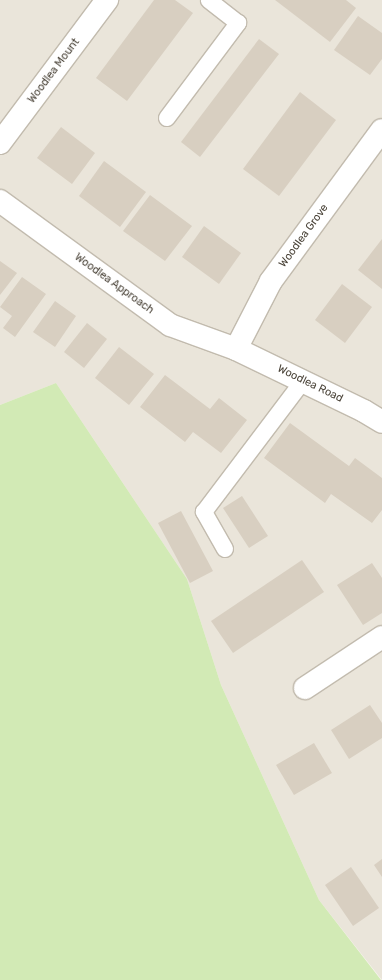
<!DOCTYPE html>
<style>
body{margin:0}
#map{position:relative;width:382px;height:980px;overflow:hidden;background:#f6f3ec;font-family:Rubik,sans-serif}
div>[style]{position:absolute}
.residential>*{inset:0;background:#eae5da}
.green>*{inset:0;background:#d2eab5}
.building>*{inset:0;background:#d8cfc1}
.roads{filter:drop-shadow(1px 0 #c2bbae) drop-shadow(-1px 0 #c2bbae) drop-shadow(0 1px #c2bbae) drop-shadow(0 -1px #c2bbae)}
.lane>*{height:16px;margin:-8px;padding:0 8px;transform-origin:8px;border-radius:8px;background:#fff}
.street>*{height:22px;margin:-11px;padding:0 11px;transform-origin:11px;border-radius:11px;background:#fff}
span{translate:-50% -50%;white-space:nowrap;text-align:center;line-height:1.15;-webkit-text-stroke:3px #fff;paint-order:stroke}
.street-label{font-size:11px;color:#4b4439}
</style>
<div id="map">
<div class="residential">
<div style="clip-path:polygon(0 0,382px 0,382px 980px,319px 900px,221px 685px,187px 579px,56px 383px,0 405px)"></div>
</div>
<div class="green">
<div style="clip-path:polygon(56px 383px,187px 579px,221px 685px,319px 900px,381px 980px,0 980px,0 405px)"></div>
</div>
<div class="building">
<div style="clip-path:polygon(154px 0,175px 0,193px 13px,127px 101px,96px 78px)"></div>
<div style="clip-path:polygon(275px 0,346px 0,356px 8px,330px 42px)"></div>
<div style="clip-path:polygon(358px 16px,382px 33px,382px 59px,370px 75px,334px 50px)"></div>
<div style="clip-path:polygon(259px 39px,279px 54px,200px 157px,181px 142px)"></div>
<div style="clip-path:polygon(300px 92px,336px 120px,279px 196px,243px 169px)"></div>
<div style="clip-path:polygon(61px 127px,95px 153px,72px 184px,37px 158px)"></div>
<div style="clip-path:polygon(104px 161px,146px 192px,120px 227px,79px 196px)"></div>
<div style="clip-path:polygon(150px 195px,192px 226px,165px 261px,123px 231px)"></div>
<div style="clip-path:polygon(204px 226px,241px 253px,219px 284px,182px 257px)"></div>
<div style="clip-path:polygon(382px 239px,382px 289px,358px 270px)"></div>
<div style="clip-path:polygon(0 261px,17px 273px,0 295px)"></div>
<div style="clip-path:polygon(22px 277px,46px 294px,15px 337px,3px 328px,12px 316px,0 307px)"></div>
<div style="clip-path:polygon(342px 284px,372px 307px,345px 343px,315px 320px)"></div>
<div style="clip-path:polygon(55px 301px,76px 316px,55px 347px,33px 332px)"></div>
<div style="clip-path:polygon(87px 323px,107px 339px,84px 368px,64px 352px)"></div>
<div style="clip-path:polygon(119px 347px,154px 374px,129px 405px,95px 378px)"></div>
<div style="clip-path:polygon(165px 375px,210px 409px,219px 398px,247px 420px,221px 453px,193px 432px,185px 442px,140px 407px)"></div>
<div style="clip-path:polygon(290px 423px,349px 466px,355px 458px,382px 478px,382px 510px,372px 523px,331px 494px,325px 503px,264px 458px)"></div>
<div style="clip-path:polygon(242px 496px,268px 536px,249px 548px,223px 508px)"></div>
<div style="clip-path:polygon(181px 511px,213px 571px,190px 583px,158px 523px)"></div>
<div style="clip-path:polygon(302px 560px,324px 592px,233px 653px,211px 621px)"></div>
<div style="clip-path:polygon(372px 563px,382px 578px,382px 613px,363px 625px,337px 585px)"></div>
<div style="clip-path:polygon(370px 705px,382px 723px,382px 738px,349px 759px,331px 730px)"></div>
<div style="clip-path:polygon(314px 743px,332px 773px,294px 795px,276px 765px)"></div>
<div style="clip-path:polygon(382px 859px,382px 877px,374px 865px)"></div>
<div style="clip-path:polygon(351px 867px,379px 908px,353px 926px,325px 885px)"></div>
</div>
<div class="roads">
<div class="lane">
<div style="left:167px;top:118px;width:119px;rotate:-53.2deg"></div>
<div style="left:238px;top:23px;width:37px;rotate:-142deg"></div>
<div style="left:225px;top:549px;width:43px;rotate:-119.6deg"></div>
<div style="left:204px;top:512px;width:164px;rotate:-52.9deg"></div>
</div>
<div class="street">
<div style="left:0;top:143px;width:179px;rotate:-53.2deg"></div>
<div style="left:0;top:201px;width:210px;rotate:36.1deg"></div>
<div style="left:170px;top:325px;width:70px;rotate:20deg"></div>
<div style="left:236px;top:349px;width:142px;rotate:25.8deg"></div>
<div style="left:364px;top:411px;width:21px;rotate:31deg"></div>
<div style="left:236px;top:349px;width:76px;rotate:-62.8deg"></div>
<div style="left:271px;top:281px;width:187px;rotate:-53.7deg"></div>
<div style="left:305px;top:688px;width:92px;rotate:-33.5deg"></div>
</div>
</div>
<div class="street-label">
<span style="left:54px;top:71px;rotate:-53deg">Woodlea Mount</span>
<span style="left:304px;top:236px;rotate:-54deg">Woodlea Grove</span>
<span style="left:114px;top:284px;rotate:36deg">Woodlea Approach</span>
<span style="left:310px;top:384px;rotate:26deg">Woodlea Road</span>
</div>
</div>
